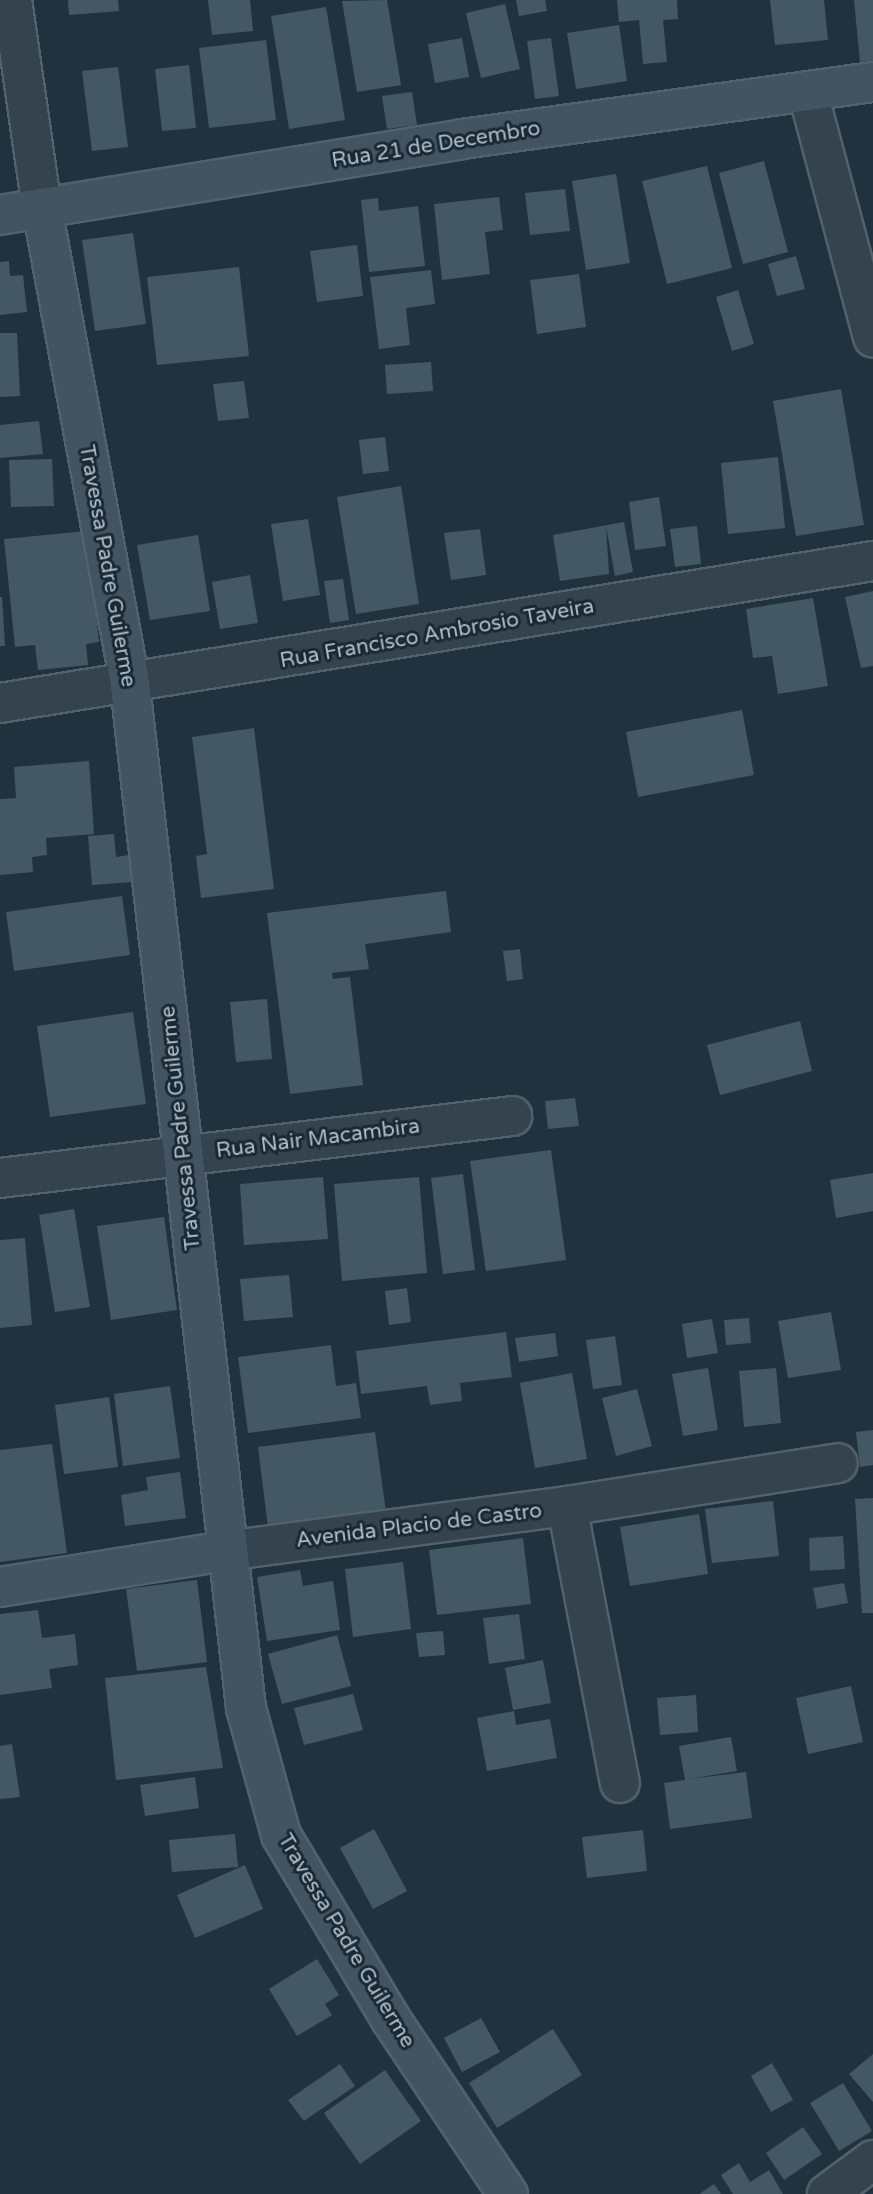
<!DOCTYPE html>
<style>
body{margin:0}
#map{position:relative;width:873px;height:2194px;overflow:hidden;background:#20323e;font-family:"Varela Round",sans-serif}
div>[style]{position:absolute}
.building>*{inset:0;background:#445864}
.roads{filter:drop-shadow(2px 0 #52616c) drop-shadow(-2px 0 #52616c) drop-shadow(0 2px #52616c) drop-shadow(0 -2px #52616c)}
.street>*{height:38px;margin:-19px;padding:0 19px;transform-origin:19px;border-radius:19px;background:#34434e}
.secondary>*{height:38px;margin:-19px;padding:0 19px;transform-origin:19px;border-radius:19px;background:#425361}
span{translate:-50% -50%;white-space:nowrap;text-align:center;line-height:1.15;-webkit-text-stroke:6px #192833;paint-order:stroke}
.street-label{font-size:21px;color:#afbec9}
</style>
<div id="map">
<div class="building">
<div style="clip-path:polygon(68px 0,118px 0,119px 11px,69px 15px)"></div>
<div style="clip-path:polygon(208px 0,250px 0,253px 31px,212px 35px)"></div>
<div style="clip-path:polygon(387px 0,401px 85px,357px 92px,342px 1px)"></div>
<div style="clip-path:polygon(516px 0,545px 0,547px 11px,519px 16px)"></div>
<div style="clip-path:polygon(617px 0,677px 0,678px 19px,663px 20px,667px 62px,643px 64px,639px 20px,619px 22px)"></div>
<div style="clip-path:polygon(770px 0,824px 0,828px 40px,775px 45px)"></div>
<div style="clip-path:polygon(854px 0,873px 0,873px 61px,860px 62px)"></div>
<div style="clip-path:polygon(505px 4px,520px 69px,481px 78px,466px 13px)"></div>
<div style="clip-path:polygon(326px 7px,345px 120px,289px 129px,271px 16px)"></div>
<div style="clip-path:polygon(619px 25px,627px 81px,576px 89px,567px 33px)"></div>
<div style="clip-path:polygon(462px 38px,469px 77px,435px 83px,428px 44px)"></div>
<div style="clip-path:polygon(551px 38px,559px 96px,535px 99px,527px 41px)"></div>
<div style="clip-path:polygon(266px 40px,276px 120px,209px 128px,199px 48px)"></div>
<div style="clip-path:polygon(189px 65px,196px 128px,162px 131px,155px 69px)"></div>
<div style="clip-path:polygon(118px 67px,128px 147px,92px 151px,82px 71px)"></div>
<div style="clip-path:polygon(412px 92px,417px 125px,387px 129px,382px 96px)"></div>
<div style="clip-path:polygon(764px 161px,788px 252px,743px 264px,719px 173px)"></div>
<div style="clip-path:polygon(707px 166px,732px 268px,667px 284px,642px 181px)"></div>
<div style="clip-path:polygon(616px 174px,630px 263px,586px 270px,572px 181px)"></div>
<div style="clip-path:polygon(565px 189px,570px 231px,530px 235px,525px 193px)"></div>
<div style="clip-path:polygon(499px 197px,503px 230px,485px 232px,490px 274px,442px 280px,434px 204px)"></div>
<div style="clip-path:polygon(378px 198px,379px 211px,418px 206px,425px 266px,369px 272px,361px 200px)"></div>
<div style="clip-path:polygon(133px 233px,146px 324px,95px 331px,82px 240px)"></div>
<div style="clip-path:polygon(357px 245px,363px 296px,317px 302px,310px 251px)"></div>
<div style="clip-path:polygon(796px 256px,805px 289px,777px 296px,768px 264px)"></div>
<div style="clip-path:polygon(9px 261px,10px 276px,23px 275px,27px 312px,0 315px,0 262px)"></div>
<div style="clip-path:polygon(239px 267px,249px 356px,157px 365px,147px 277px)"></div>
<div style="clip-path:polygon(431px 270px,435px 304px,406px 308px,410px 345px,379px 349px,370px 277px)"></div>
<div style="clip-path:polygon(579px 274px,586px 327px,537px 334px,530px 280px)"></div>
<div style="clip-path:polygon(738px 290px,754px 344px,732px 351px,716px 297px)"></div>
<div style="clip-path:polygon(0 333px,17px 333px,20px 396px,0 397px)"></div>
<div style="clip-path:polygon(431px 362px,433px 391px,387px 394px,385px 365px)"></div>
<div style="clip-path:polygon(244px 381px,249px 418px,218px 421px,213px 384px)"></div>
<div style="clip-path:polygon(841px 389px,864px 525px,796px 536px,773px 401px)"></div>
<div style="clip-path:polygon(39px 421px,43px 454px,0 458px,0 425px)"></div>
<div style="clip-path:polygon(385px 437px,389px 471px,363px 474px,359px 440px)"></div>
<div style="clip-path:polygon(778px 457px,785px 528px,728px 534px,721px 463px)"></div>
<div style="clip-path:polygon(52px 459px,54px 506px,11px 507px,9px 460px)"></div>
<div style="clip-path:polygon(401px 486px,419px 604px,356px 614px,337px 497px)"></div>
<div style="clip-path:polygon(659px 497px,666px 546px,635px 550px,629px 502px)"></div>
<div style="clip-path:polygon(308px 519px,320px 595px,283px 601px,271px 524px)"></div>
<div style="clip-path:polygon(624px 522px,633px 572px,615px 576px,606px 526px,609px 574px,560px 581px,553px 535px)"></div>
<div style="clip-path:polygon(697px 526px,701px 564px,675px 567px,670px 529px)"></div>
<div style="clip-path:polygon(480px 529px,486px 575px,451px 580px,444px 533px)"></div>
<div style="clip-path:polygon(87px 531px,99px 642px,86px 644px,88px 665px,38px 670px,35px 645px,15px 647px,4px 539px)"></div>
<div style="clip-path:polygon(198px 535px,210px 611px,150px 620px,137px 545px)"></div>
<div style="clip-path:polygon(250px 575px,258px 623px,220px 629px,212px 582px)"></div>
<div style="clip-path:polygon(343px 579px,349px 620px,330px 623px,324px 581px)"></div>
<div style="clip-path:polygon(873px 591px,873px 666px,861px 668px,845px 597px)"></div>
<div style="clip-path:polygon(0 597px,2px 597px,5px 646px,0 646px)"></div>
<div style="clip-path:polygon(813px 598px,828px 686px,778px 694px,772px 656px,753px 658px,746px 609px)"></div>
<div style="clip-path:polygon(742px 710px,754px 775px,638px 797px,626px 732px)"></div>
<div style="clip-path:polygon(254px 728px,274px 889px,201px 898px,196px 856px,207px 854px,192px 737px)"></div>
<div style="clip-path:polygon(89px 761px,94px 834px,46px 838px,47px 855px,32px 857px,33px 872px,0 875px,0 799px,16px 798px,14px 767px)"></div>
<div style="clip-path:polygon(114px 834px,116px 857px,129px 855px,132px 882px,92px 885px,88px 836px)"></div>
<div style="clip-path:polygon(446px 891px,451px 932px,365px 944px,369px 969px,332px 973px,333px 979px,350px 977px,363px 1085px,290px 1094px,267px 913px)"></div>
<div style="clip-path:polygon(122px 896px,130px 955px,14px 971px,6px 912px)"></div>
<div style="clip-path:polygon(520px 949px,523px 979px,507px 981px,503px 951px)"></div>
<div style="clip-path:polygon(267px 999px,272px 1059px,236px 1062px,230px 1002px)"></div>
<div style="clip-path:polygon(133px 1012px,146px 1104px,50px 1117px,37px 1026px)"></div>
<div style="clip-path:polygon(800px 1021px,812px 1071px,720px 1095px,707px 1045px)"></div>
<div style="clip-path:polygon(575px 1098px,579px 1126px,548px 1129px,545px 1101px)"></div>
<div style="clip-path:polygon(551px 1150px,566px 1260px,486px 1271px,470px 1161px)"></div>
<div style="clip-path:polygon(873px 1173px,873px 1211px,836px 1218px,830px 1180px)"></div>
<div style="clip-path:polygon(463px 1174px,475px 1270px,443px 1274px,431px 1178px)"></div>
<div style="clip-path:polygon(323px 1177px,328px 1239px,244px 1245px,240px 1184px)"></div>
<div style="clip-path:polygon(419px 1177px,427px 1273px,342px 1281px,334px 1184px)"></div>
<div style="clip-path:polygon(74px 1209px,90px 1307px,55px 1312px,39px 1215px)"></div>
<div style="clip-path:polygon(164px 1217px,177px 1310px,111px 1320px,97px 1226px)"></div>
<div style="clip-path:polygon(25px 1238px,32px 1325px,0 1328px,0 1240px)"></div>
<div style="clip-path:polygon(289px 1275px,293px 1317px,244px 1321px,240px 1279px)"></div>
<div style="clip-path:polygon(407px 1288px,411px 1322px,389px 1325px,385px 1291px)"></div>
<div style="clip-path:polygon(831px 1312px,841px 1370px,788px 1378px,778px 1321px)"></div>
<div style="clip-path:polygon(749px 1318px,751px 1343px,726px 1345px,724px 1320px)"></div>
<div style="clip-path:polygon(712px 1319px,718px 1353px,687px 1358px,682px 1324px)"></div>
<div style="clip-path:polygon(506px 1332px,512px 1377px,460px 1383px,462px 1401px,430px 1405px,427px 1386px,361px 1394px,356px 1351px)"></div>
<div style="clip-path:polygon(555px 1333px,558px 1356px,519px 1362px,515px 1338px)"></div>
<div style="clip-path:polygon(615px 1336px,622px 1385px,593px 1389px,586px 1340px)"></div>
<div style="clip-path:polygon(331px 1345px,336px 1386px,356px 1383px,361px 1418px,248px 1433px,238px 1357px)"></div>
<div style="clip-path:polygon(708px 1368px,718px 1430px,683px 1436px,672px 1374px)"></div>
<div style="clip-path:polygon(776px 1368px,781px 1423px,744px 1427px,739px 1371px)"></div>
<div style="clip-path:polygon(572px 1373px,587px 1459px,535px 1468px,520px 1383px)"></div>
<div style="clip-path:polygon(170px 1386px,180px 1458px,123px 1466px,114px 1394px)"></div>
<div style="clip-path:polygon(637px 1389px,652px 1446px,616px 1456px,602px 1398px)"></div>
<div style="clip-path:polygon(109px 1397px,118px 1467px,64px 1474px,55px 1405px)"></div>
<div style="clip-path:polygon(873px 1430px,873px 1465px,860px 1467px,856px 1432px)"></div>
<div style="clip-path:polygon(375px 1432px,386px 1512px,268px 1528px,258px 1447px)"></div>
<div style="clip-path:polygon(52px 1444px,67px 1553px,0 1562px,0 1450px)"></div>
<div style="clip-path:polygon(180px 1472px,186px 1518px,125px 1526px,121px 1495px,148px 1490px,146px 1477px)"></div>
<div style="clip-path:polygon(873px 1498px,873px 1613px,862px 1613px,855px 1499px)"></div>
<div style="clip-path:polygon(773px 1501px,779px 1556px,712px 1563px,705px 1509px)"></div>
<div style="clip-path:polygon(699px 1514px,708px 1574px,630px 1586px,620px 1527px)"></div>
<div style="clip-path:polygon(843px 1536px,845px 1569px,810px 1571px,809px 1538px)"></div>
<div style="clip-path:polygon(523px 1538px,531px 1604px,437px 1615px,429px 1550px)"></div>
<div style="clip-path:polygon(403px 1562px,411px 1629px,353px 1637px,345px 1569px)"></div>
<div style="clip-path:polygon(300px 1570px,303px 1586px,333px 1581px,340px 1630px,267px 1641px,257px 1577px)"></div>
<div style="clip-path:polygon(197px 1580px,207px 1662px,137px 1671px,126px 1589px)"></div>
<div style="clip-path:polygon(844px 1583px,848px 1603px,817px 1609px,813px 1588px)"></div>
<div style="clip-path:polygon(38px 1610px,42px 1638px,75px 1634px,78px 1665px,49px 1669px,52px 1688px,0 1695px,0 1614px)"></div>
<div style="clip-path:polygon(519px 1614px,525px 1659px,489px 1664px,483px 1618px)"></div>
<div style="clip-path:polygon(443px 1631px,445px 1655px,419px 1657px,416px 1633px)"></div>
<div style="clip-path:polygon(337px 1635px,351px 1686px,282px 1704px,268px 1654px)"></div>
<div style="clip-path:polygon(543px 1660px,551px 1703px,513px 1710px,505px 1668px)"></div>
<div style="clip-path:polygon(206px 1667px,223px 1768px,116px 1780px,105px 1678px)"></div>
<div style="clip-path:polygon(851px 1686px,863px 1742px,808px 1754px,796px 1698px)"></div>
<div style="clip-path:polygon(353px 1694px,363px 1730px,304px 1745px,294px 1708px)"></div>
<div style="clip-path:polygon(696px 1695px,698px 1732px,660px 1735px,657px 1698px)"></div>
<div style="clip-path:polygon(514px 1711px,516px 1725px,550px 1719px,557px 1758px,487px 1771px,477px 1718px)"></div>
<div style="clip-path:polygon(731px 1737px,737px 1771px,688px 1779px,746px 1772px,752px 1818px,670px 1829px,664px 1783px,685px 1780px,679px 1746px)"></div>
<div style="clip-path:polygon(12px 1744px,20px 1797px,0 1799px,0 1746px)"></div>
<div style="clip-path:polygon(195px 1777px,199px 1808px,145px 1816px,140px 1785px)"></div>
<div style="clip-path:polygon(374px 1829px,407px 1891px,373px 1909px,340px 1848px)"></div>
<div style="clip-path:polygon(643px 1830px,647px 1871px,587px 1878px,582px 1837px)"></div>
<div style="clip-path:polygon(235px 1834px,238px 1867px,172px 1872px,169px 1840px)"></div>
<div style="clip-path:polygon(245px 1865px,263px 1909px,195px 1938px,177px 1895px)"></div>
<div style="clip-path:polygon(317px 1959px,339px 1995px,325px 2004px,332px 2015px,297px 2036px,269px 1989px)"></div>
<div style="clip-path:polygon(481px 2018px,500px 2052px,462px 2072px,444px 2038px)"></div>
<div style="clip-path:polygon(553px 2029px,582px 2075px,497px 2128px,469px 2083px)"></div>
<div style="clip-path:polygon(873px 2054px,873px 2102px,849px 2074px)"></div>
<div style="clip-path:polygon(772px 2063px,793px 2100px,771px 2112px,751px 2076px)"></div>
<div style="clip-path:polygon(340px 2064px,355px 2086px,304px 2121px,288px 2100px)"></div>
<div style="clip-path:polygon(385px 2070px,421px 2121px,360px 2164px,324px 2113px)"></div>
<div style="clip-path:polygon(843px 2083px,872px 2131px,839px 2151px,810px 2103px)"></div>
<div style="clip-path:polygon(803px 2127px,822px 2154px,784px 2180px,766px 2153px)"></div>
<div style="clip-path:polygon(739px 2163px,750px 2182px,769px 2170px,783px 2194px,733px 2194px,721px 2175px)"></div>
<div style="clip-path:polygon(714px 2184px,721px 2194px,699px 2194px)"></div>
</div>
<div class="roads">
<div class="street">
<div style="left:12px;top:0;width:210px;rotate:81.8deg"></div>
<div style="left:808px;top:93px;width:253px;rotate:75.1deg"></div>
<div style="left:0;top:703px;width:884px;rotate:-9.24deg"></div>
<div style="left:0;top:1178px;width:516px;rotate:-6.9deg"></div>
<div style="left:567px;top:1506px;width:282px;rotate:79.2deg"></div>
<div style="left:225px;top:1551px;width:345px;rotate:-7.5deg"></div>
<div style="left:567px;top:1506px;width:274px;rotate:-9deg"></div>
<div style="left:827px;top:2194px;width:57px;rotate:-36.5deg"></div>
</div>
<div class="secondary">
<div style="left:42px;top:208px;width:485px;rotate:79.5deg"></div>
<div style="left:130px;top:685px;width:1030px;rotate:83.53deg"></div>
<div style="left:246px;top:1708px;width:132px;rotate:74.6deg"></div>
<div style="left:281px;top:1835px;width:213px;rotate:59.2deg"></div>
<div style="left:390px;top:2018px;width:212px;rotate:56.2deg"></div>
<div style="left:0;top:215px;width:468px;rotate:-9.3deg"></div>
<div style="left:462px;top:139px;width:415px;rotate:-7.9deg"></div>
<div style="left:0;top:1587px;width:228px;rotate:-9.1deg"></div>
</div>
</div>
<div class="street-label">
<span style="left:436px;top:145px;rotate:-9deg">Rua 21 de Decembro</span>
<span style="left:107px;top:566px;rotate:80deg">Travessa Padre Guilerme</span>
<span style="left:437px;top:634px;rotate:-10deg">Rua Francisco Ambrosio Taveira</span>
<span style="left:181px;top:1128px;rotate:-96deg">Travessa Padre Guilerme</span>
<span style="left:318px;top:1139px;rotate:-7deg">Rua Nair Macambira</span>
<span style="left:419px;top:1526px;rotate:-7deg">Avenida Placio de Castro</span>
<span style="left:346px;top:1941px;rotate:59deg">Travessa Padre Guilerme</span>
</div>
</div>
